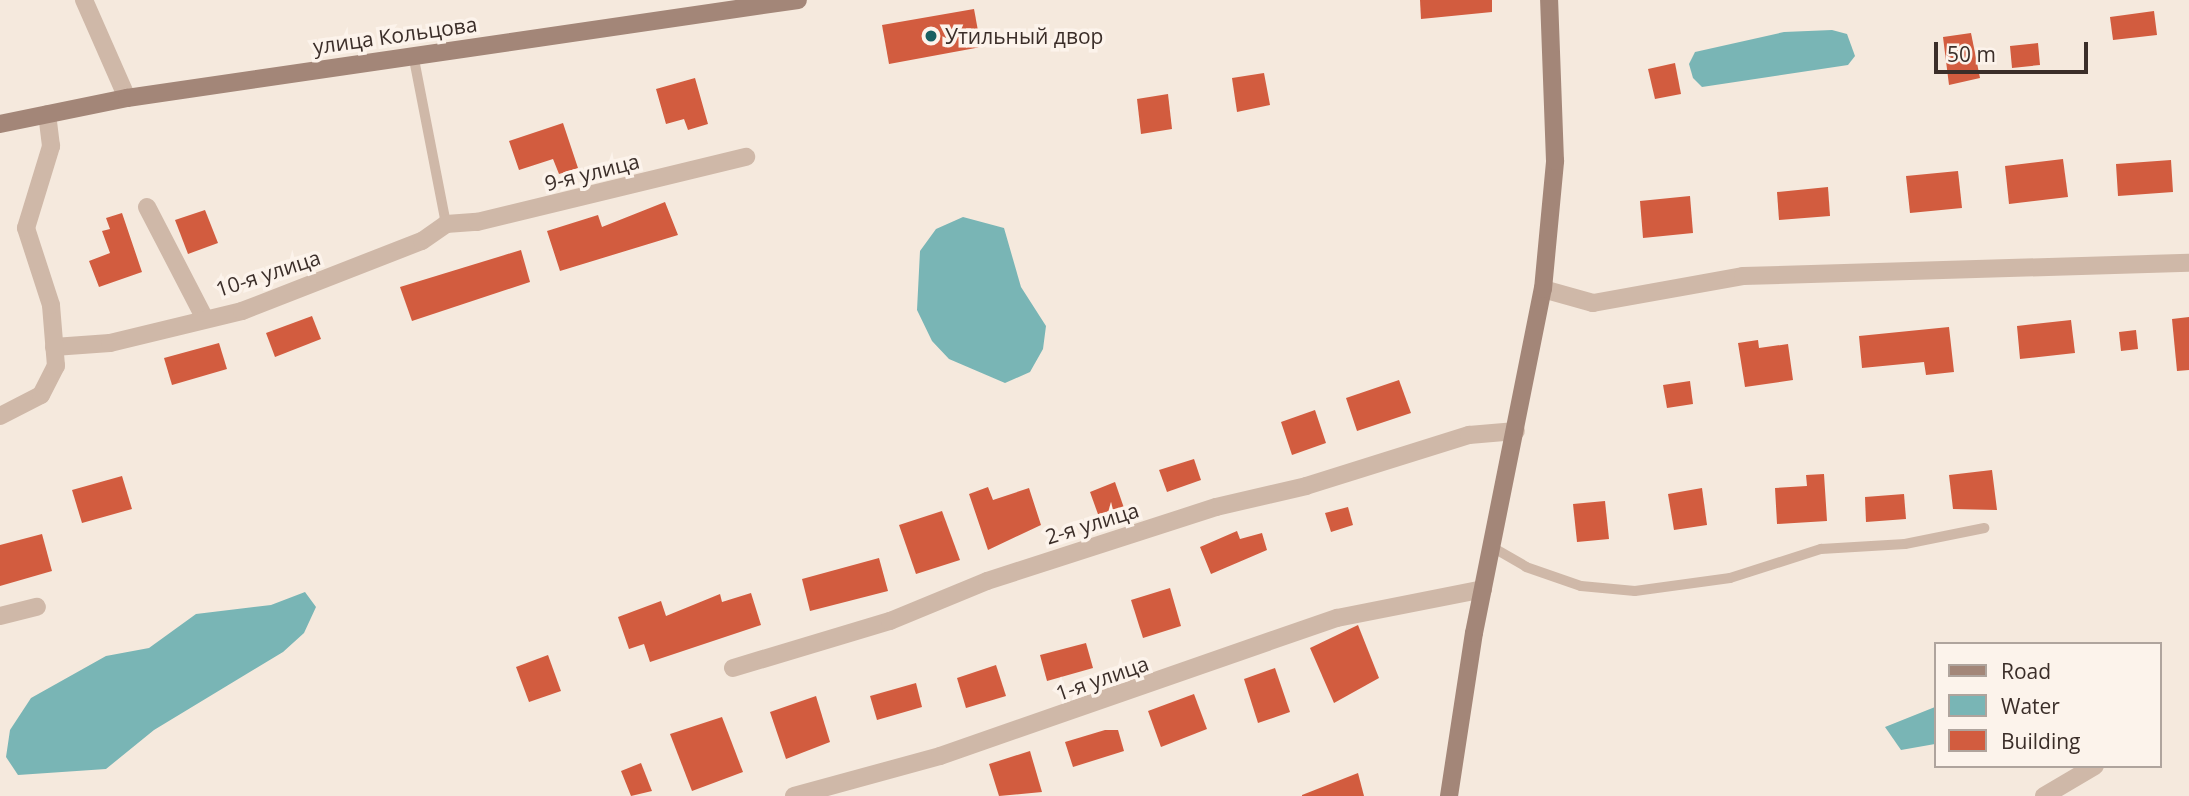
<!DOCTYPE html>
<meta charset="utf-8">
<style>
body{margin:0}
#map{position:relative;width:2189px;height:796px;overflow:hidden;background:#f5e9dd;font-family:"Open Sans",sans-serif}
div>[style]{position:absolute}
.water>*{inset:0;background:#79b5b5}
.building>*{inset:0;background:#d25c3f}
.lane>*{height:10px;margin:-5px;padding:0 5px;transform-origin:5px;border-radius:5px;background:#cfb8a8}
.street>*{height:18px;margin:-9px;padding:0 9px;transform-origin:9px;border-radius:9px;background:#cfb8a8}
.secondary>*{height:18px;margin:-9px;padding:0 9px;transform-origin:9px;border-radius:9px;background:#a38678}
.dots>*{width:19px;height:19px;translate:-50% -50%;box-sizing:border-box;border:4px solid #fcf3eb;border-radius:50%}
span{translate:-50% -50%;white-space:nowrap;text-align:center;line-height:1.15;-webkit-text-stroke:7px #fcf3eb;paint-order:stroke}
.street-label{font-size:21px;color:#3b2e29}
.poi-label{font-size:21px;color:#3b2e29}
.left{translate:0 -50%;text-align:left}
.legend{position:absolute;left:1934px;top:642px;width:228px;height:126px;box-sizing:border-box;background:#fcf3eb;border:2px solid #afa49d;margin:0;padding:9px 12px;list-style:none;font-size:21px;color:#3b2e29}
.legend li{display:flex;align-items:center;gap:14px;height:35px}
.legend b{width:35px;border:2px solid #afa49d}
.scale{position:absolute;left:1934px;top:42px;width:154px;height:32px;box-sizing:border-box;border:4px solid #3b2e29;border-top:0;padding-left:9px;font-size:21px;line-height:24px;white-space:nowrap;color:#3b2e29;-webkit-text-stroke:5px #fcf3eb;paint-order:stroke}
</style>
<div id="map">
<div class="water">
<div style="clip-path:polygon(1832px 30px,1847px 34px,1855px 56px,1848px 65px,1702px 87px,1693px 78px,1689px 64px,1695px 52px,1784px 32px)"></div>
<div style="clip-path:polygon(963px 217px,1004px 228px,1021px 287px,1046px 326px,1043px 349px,1030px 372px,1005px 383px,949px 359px,932px 341px,917px 310px,920px 251px,936px 229px)"></div>
<div style="clip-path:polygon(305px 592px,316px 607px,304px 633px,283px 652px,154px 730px,106px 769px,18px 775px,6px 757px,10px 730px,31px 698px,106px 656px,149px 648px,196px 614px,271px 605px)"></div>
<div style="clip-path:polygon(1935px 707px,1935px 744px,1901px 750px,1885px 727px)"></div>
</div>
<div class="building">
<div style="clip-path:polygon(1420px 0,1492px 0,1492px 12px,1421px 19px)"></div>
<div style="clip-path:polygon(974px 9px,981px 47px,889px 64px,882px 25px)"></div>
<div style="clip-path:polygon(2154px 11px,2157px 35px,2113px 40px,2110px 17px)"></div>
<div style="clip-path:polygon(1971px 33px,1980px 78px,1949px 85px,1943px 37px)"></div>
<div style="clip-path:polygon(2038px 43px,2040px 65px,2012px 68px,2010px 46px)"></div>
<div style="clip-path:polygon(1675px 63px,1681px 94px,1655px 99px,1648px 69px)"></div>
<div style="clip-path:polygon(1264px 73px,1270px 105px,1237px 112px,1232px 78px)"></div>
<div style="clip-path:polygon(695px 78px,708px 124px,688px 130px,684px 119px,666px 124px,656px 89px)"></div>
<div style="clip-path:polygon(1168px 94px,1172px 129px,1141px 134px,1137px 99px)"></div>
<div style="clip-path:polygon(563px 123px,578px 168px,559px 174px,553px 159px,519px 170px,509px 141px)"></div>
<div style="clip-path:polygon(2063px 159px,2068px 197px,2009px 204px,2005px 166px)"></div>
<div style="clip-path:polygon(2171px 160px,2173px 192px,2118px 196px,2116px 164px)"></div>
<div style="clip-path:polygon(1958px 171px,1962px 208px,1910px 213px,1906px 176px)"></div>
<div style="clip-path:polygon(1828px 187px,1830px 216px,1779px 220px,1777px 192px)"></div>
<div style="clip-path:polygon(1690px 196px,1693px 233px,1643px 238px,1640px 201px)"></div>
<div style="clip-path:polygon(665px 202px,678px 235px,560px 271px,547px 231px,598px 215px,602px 227px)"></div>
<div style="clip-path:polygon(205px 210px,218px 243px,188px 254px,175px 220px)"></div>
<div style="clip-path:polygon(122px 213px,142px 272px,99px 287px,89px 261px,110px 253px,102px 231px,110px 229px,106px 218px)"></div>
<div style="clip-path:polygon(521px 250px,530px 282px,412px 321px,400px 287px)"></div>
<div style="clip-path:polygon(312px 316px,321px 339px,275px 357px,266px 333px)"></div>
<div style="clip-path:polygon(2189px 317px,2189px 370px,2177px 371px,2172px 319px)"></div>
<div style="clip-path:polygon(2071px 320px,2075px 353px,2020px 359px,2017px 326px)"></div>
<div style="clip-path:polygon(1949px 327px,1954px 372px,1926px 375px,1924px 362px,1862px 368px,1859px 336px)"></div>
<div style="clip-path:polygon(2136px 330px,2138px 349px,2121px 351px,2119px 332px)"></div>
<div style="clip-path:polygon(1758px 340px,1759px 348px,1788px 344px,1793px 380px,1745px 387px,1738px 343px)"></div>
<div style="clip-path:polygon(219px 343px,227px 369px,172px 385px,164px 358px)"></div>
<div style="clip-path:polygon(1399px 380px,1411px 413px,1357px 431px,1346px 398px)"></div>
<div style="clip-path:polygon(1690px 381px,1693px 404px,1667px 408px,1663px 385px)"></div>
<div style="clip-path:polygon(1315px 410px,1326px 443px,1292px 455px,1281px 422px)"></div>
<div style="clip-path:polygon(1194px 459px,1201px 480px,1167px 492px,1159px 470px)"></div>
<div style="clip-path:polygon(1992px 470px,1997px 510px,1953px 509px,1949px 475px)"></div>
<div style="clip-path:polygon(1824px 474px,1827px 521px,1777px 524px,1775px 488px,1807px 486px,1806px 475px)"></div>
<div style="clip-path:polygon(122px 476px,132px 509px,82px 523px,72px 490px)"></div>
<div style="clip-path:polygon(1115px 482px,1124px 508px,1099px 517px,1090px 492px)"></div>
<div style="clip-path:polygon(988px 487px,993px 500px,1029px 488px,1041px 525px,988px 550px,969px 494px)"></div>
<div style="clip-path:polygon(1702px 488px,1707px 525px,1674px 530px,1668px 494px)"></div>
<div style="clip-path:polygon(1904px 494px,1906px 519px,1866px 522px,1865px 497px)"></div>
<div style="clip-path:polygon(1605px 501px,1609px 539px,1577px 542px,1573px 504px)"></div>
<div style="clip-path:polygon(1348px 507px,1353px 525px,1331px 532px,1325px 513px)"></div>
<div style="clip-path:polygon(942px 511px,960px 560px,916px 574px,899px 525px)"></div>
<div style="clip-path:polygon(1237px 531px,1240px 539px,1262px 533px,1267px 550px,1211px 574px,1200px 547px)"></div>
<div style="clip-path:polygon(42px 534px,52px 571px,0 586px,0 545px)"></div>
<div style="clip-path:polygon(879px 558px,888px 591px,810px 611px,802px 579px)"></div>
<div style="clip-path:polygon(1170px 588px,1181px 626px,1143px 638px,1131px 600px)"></div>
<div style="clip-path:polygon(751px 593px,761px 625px,650px 662px,644px 644px,629px 649px,618px 617px,661px 601px,666px 616px,720px 594px,722px 602px)"></div>
<div style="clip-path:polygon(1358px 625px,1379px 678px,1334px 703px,1310px 648px)"></div>
<div style="clip-path:polygon(1086px 643px,1093px 668px,1047px 681px,1040px 655px)"></div>
<div style="clip-path:polygon(548px 655px,561px 691px,529px 702px,516px 667px)"></div>
<div style="clip-path:polygon(996px 665px,1006px 696px,966px 708px,957px 678px)"></div>
<div style="clip-path:polygon(1275px 668px,1290px 712px,1258px 723px,1244px 679px)"></div>
<div style="clip-path:polygon(916px 683px,922px 707px,877px 720px,870px 696px)"></div>
<div style="clip-path:polygon(1194px 694px,1207px 729px,1161px 747px,1148px 711px)"></div>
<div style="clip-path:polygon(816px 696px,830px 742px,786px 759px,770px 712px)"></div>
<div style="clip-path:polygon(722px 717px,743px 772px,692px 791px,670px 734px)"></div>
<div style="clip-path:polygon(1105px 730px,1118px 730px,1124px 751px,1073px 767px,1065px 742px)"></div>
<div style="clip-path:polygon(1030px 751px,1042px 792px,999px 796px,989px 764px)"></div>
<div style="clip-path:polygon(641px 763px,652px 791px,631px 796px,621px 771px)"></div>
<div style="clip-path:polygon(1358px 773px,1364px 796px,1302px 796px,1302px 795px)"></div>
</div>
<div class="lane">
<div style="left:413px;top:54px;width:173px;rotate:79deg"></div>
<div style="left:1492px;top:547px;width:39px;rotate:30deg"></div>
<div style="left:1526px;top:567px;width:58px;rotate:19.1deg"></div>
<div style="left:1581px;top:586px;width:54px;rotate:5.3deg"></div>
<div style="left:1635px;top:591px;width:96px;rotate:-7.8deg"></div>
<div style="left:1730px;top:578px;width:96px;rotate:-17.7deg"></div>
<div style="left:1821px;top:549px;width:84px;rotate:-3.4deg"></div>
<div style="left:1905px;top:544px;width:81px;rotate:-11.4deg"></div>
</div>
<div class="street">
<div style="left:84px;top:0;width:107px;rotate:66.3deg"></div>
<div style="left:147px;top:207px;width:124px;rotate:62.6deg"></div>
<div style="left:1543px;top:289px;width:52px;rotate:15.6deg"></div>
<div style="left:1593px;top:303px;width:152px;rotate:-10.2deg"></div>
<div style="left:1743px;top:276px;width:446px;rotate:-1.7deg"></div>
<div style="left:54px;top:347px;width:56px;rotate:-4.1deg"></div>
<div style="left:110px;top:343px;width:136px;rotate:-13.6deg"></div>
<div style="left:242px;top:311px;width:193px;rotate:-21.3deg"></div>
<div style="left:422px;top:241px;width:29px;rotate:-35deg"></div>
<div style="left:446px;top:224px;width:31px;rotate:-4deg"></div>
<div style="left:477px;top:222px;width:277px;rotate:-13.6deg"></div>
<div style="left:0;top:416px;width:46px;rotate:-27.1deg"></div>
<div style="left:41px;top:395px;width:33px;rotate:-63deg"></div>
<div style="left:56px;top:366px;width:61px;rotate:-94.7deg"></div>
<div style="left:51px;top:305px;width:81px;rotate:-108deg"></div>
<div style="left:26px;top:228px;width:86px;rotate:-73deg"></div>
<div style="left:51px;top:146px;width:32px;rotate:-97deg"></div>
<div style="left:0;top:616px;width:38px;rotate:-14deg"></div>
<div style="left:733px;top:668px;width:164px;rotate:-16.7deg"></div>
<div style="left:890px;top:621px;width:105px;rotate:-22.4deg"></div>
<div style="left:987px;top:581px;width:241px;rotate:-17.9deg"></div>
<div style="left:1216px;top:507px;width:92px;rotate:-13.1deg"></div>
<div style="left:1306px;top:486px;width:171px;rotate:-17.4deg"></div>
<div style="left:1469px;top:435px;width:47px;rotate:-4.9deg"></div>
<div style="left:794px;top:796px;width:151px;rotate:-15.3deg"></div>
<div style="left:940px;top:756px;width:420px;rotate:-19.2deg"></div>
<div style="left:1337px;top:618px;width:149px;rotate:-11.2deg"></div>
<div style="left:2044px;top:796px;width:59px;rotate:-30.5deg"></div>
</div>
<div class="secondary">
<div style="left:0;top:124px;width:130px;rotate:-11.6deg"></div>
<div style="left:127px;top:98px;width:678px;rotate:-8.31deg"></div>
<div style="left:1449px;top:796px;width:165px;rotate:-81.3deg"></div>
<div style="left:1474px;top:633px;width:351px;rotate:-78.7deg"></div>
<div style="left:1543px;top:289px;width:129px;rotate:-84.6deg"></div>
<div style="left:1555px;top:161px;width:161px;rotate:-92.1deg"></div>
</div>
<div class="dots">
<div style="left:931px;top:36px;background:#195f61"></div>
</div>
<div class="street-label">
<span style="left:395px;top:35px;rotate:-8deg">улица Кольцова</span>
<span style="left:592px;top:172px;rotate:-14deg">9-я улица</span>
<span style="left:268px;top:273px;rotate:-18deg">10-я улица</span>
<span style="left:1092px;top:523px;rotate:-17deg">2-я улица</span>
<span style="left:1102px;top:678px;rotate:-19deg">1-я улица</span>
</div>
<div class="poi-label">
<span class="left" style="left:945px;top:36px">Утильный двор</span>
</div>
<ul class="legend">
<li><b style="height:9px;background:#a38678"></b>Road</li>
<li><b style="height:19px;background:#79b5b5"></b>Water</li>
<li><b style="height:19px;background:#d25c3f"></b>Building</li>
</ul>
<div class="scale">50 m</div>
</div>
